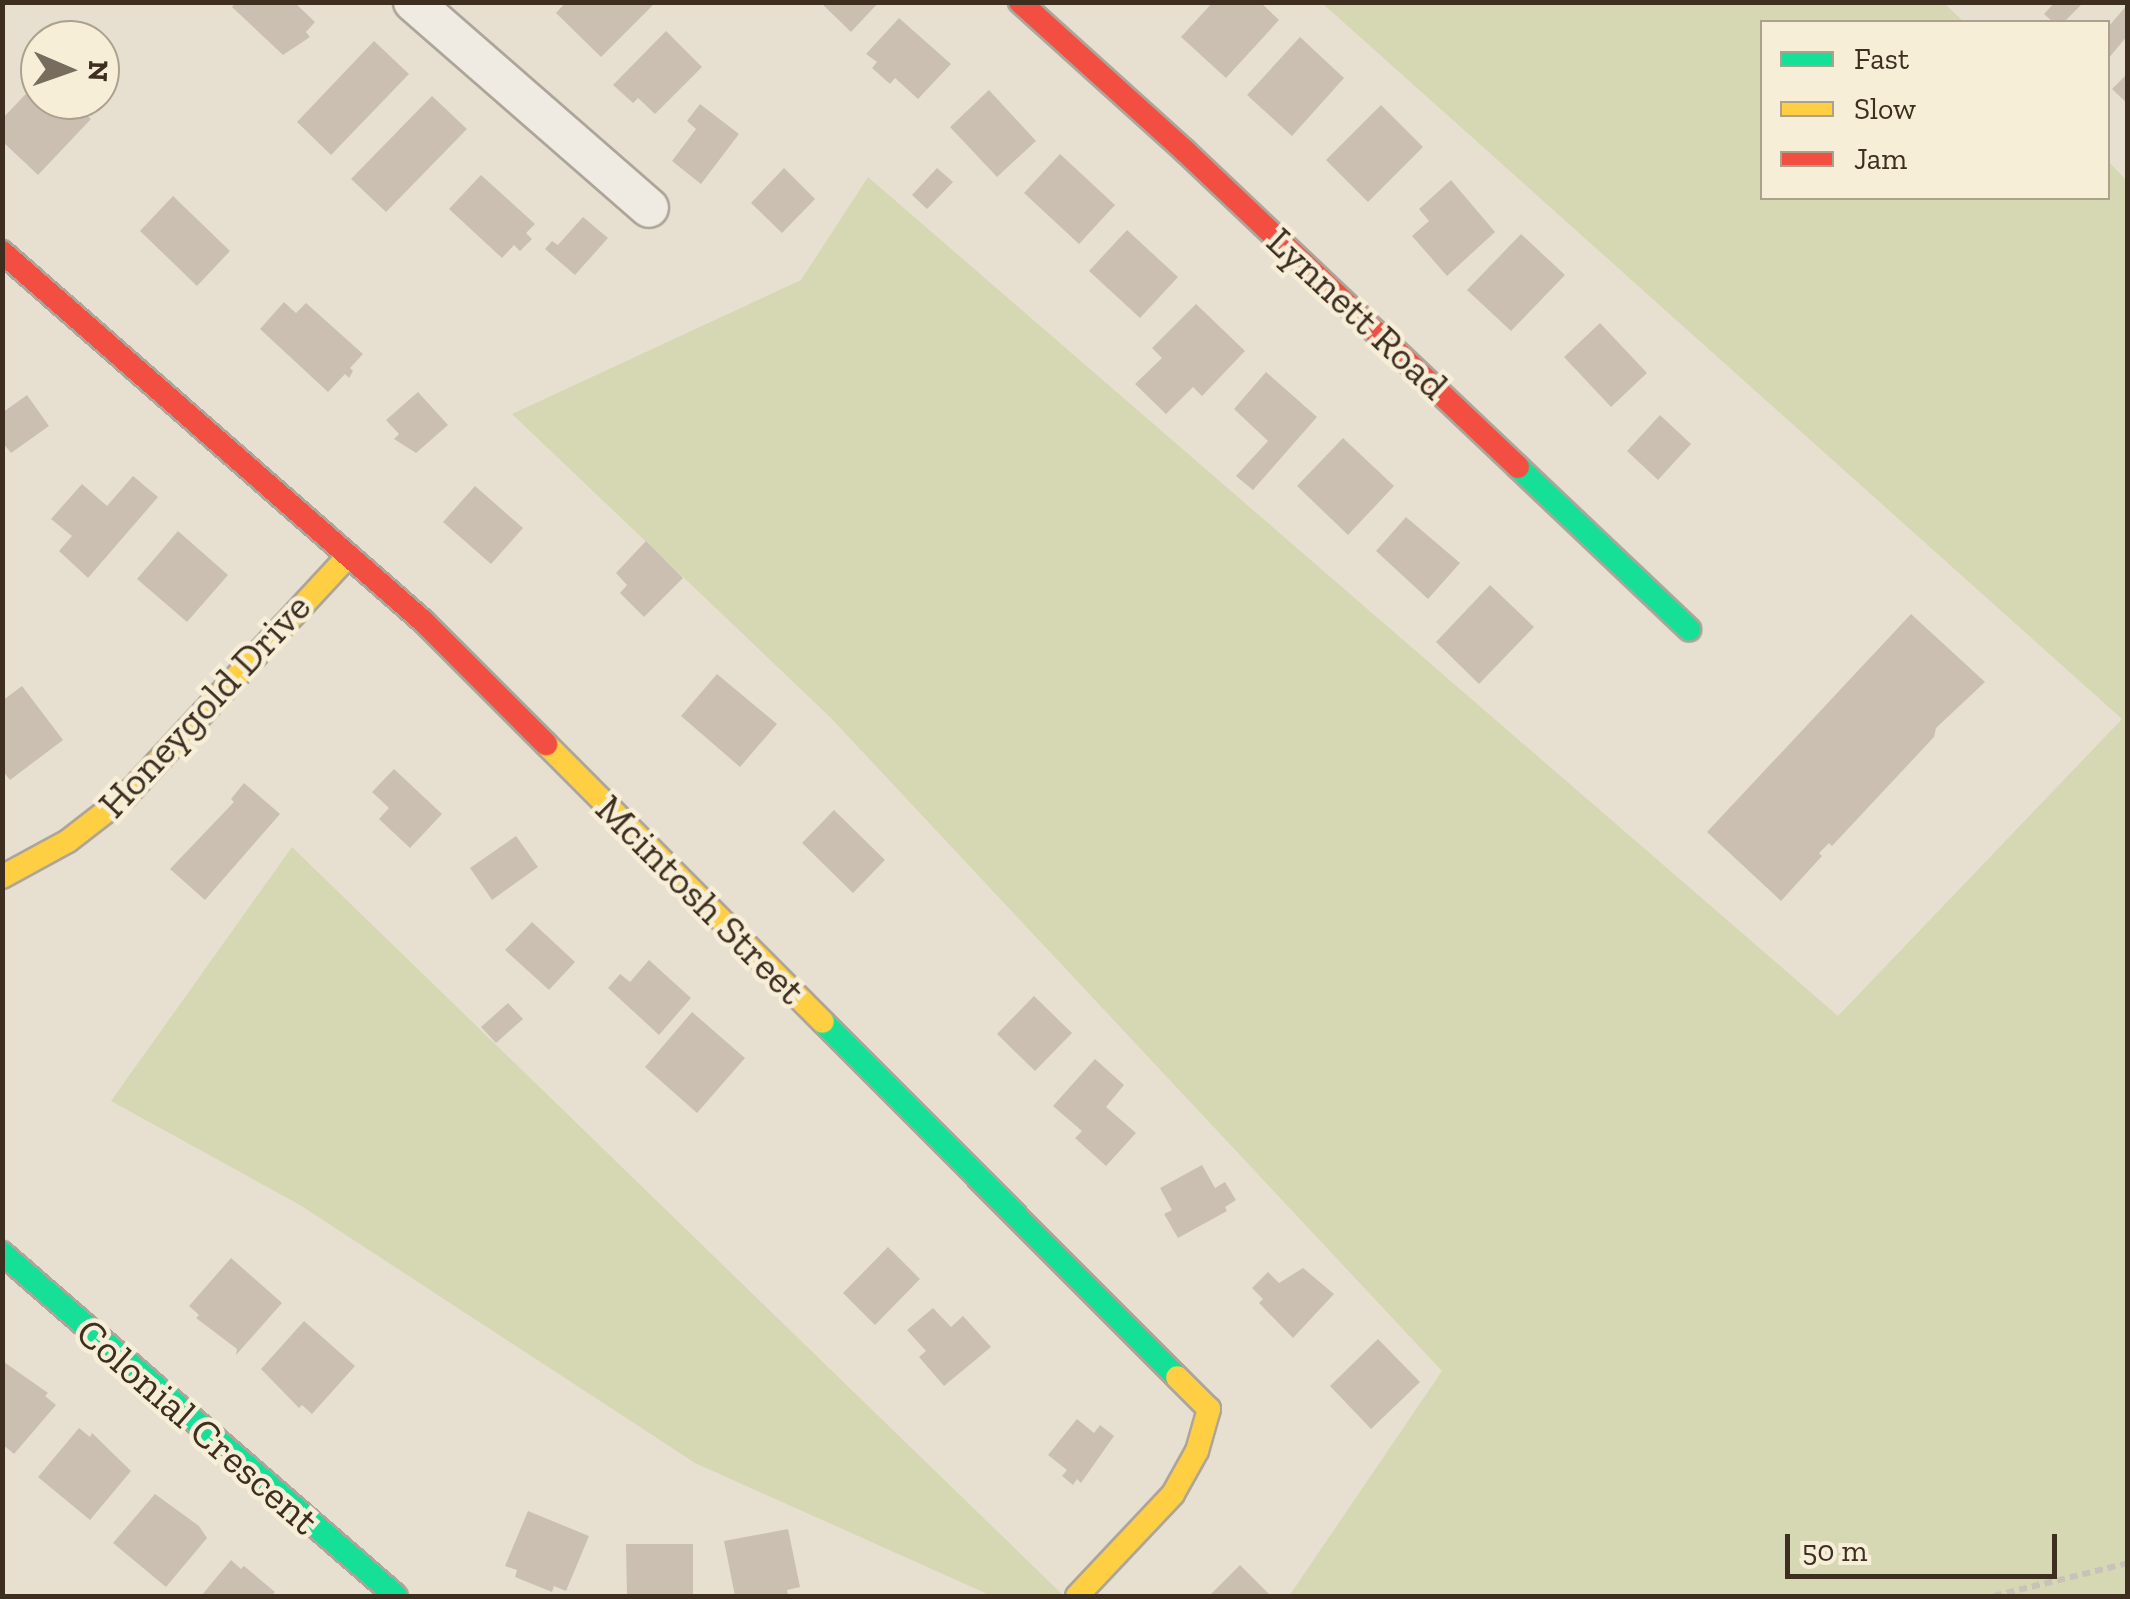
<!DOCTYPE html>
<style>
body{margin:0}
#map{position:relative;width:2130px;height:1599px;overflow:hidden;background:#e7e0d1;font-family:"Zilla Slab",serif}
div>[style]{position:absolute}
.green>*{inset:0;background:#d6d7b3}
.building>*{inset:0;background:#cbbfb2}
.path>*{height:6px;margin-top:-3px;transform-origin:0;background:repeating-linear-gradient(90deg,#c8c2b9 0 8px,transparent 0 13px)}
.roads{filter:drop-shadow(2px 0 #ada599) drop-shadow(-2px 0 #ada599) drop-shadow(0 2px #ada599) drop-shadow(0 -2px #ada599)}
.street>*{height:38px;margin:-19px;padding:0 19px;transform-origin:19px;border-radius:19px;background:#efebe3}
.fast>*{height:22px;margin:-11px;padding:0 11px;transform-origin:11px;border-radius:11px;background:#16e098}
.slow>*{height:22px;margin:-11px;padding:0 11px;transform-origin:11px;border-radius:11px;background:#ffcf43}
.jam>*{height:22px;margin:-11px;padding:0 11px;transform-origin:11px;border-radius:11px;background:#f24e42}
span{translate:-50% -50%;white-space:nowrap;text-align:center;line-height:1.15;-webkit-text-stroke:9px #f7eed8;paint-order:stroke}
.street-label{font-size:40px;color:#3d2e20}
.frame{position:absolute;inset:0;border:5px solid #3d2e20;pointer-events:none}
.legend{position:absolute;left:1760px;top:20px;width:350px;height:180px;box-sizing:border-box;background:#f7eed8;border:2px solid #ada18e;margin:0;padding:12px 18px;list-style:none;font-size:30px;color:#3d2e20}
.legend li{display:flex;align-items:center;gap:20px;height:50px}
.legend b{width:50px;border:2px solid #ada18e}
.north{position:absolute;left:20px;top:20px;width:100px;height:100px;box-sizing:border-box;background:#f7eed8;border:2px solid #ada18e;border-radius:50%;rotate:92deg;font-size:28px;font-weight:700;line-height:40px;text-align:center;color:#3d2e20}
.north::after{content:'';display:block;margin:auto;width:35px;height:45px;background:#786c5e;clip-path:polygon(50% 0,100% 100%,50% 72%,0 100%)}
.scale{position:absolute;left:1785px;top:1534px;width:272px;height:45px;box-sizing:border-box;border:5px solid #3d2e20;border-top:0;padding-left:12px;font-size:30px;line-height:35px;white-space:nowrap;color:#3d2e20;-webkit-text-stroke:8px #f7eed8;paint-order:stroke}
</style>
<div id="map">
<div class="green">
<div style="clip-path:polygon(1322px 3px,1944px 3px,1964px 22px,1762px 22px,1762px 198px,2108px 198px,2108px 161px,2127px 181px,2127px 1596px,1289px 1596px,1442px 1371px,830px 717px,512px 414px,801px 280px,868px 177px,1838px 1016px,2122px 719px)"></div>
<div style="clip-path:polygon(292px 847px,1064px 1596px,992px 1596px,695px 1463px,300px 1205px,111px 1101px)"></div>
</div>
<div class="building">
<div style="clip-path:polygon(236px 2px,294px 2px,315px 22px,306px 32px,310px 37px,283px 55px,232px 7px)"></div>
<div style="clip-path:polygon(566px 2px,656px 2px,601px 57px,556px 13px)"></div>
<div style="clip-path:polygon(820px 2px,879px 2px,851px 32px)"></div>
<div style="clip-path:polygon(1213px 2px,1260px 2px,1279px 20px,1226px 78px,1181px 37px)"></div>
<div style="clip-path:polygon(2055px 2px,2084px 2px,2064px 22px,2053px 22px,2044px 14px)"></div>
<div style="clip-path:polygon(2128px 4px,2128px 35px,2108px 59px,2108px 27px)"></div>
<div style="clip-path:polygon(899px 18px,951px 64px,918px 99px,895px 78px,890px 84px,872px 68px,877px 62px,866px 54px)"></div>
<div style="clip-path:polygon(666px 31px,702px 67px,655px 114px,638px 98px,633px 103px,613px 85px)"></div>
<div style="clip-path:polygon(1300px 37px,1344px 78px,1292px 136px,1247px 95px)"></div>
<div style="clip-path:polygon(374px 41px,409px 74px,331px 155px,297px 122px)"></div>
<div style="clip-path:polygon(2128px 73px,2128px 104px,2112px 89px)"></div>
<div style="clip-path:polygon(40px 79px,40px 100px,70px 100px,91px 119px,38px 175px,2px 141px,2px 119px)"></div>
<div style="clip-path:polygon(989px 90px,1036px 141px,997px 177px,950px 127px)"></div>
<div style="clip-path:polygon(432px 96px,467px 129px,386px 212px,351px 179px)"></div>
<div style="clip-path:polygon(700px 104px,739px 134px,701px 184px,672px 161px,696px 129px,687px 121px)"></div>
<div style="clip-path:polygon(1381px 105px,1423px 147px,1368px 202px,1326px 160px)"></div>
<div style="clip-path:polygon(1060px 154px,1115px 205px,1079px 244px,1024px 193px)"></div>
<div style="clip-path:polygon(784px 168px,815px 199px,782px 233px,751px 203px)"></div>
<div style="clip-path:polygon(937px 168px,953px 182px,927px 209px,912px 195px)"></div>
<div style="clip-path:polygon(481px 175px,535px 224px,526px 233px,532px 239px,520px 251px,514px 245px,502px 258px,449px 209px)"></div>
<div style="clip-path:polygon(1451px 180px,1495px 232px,1447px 276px,1412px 236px,1429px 221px,1419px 209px)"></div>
<div style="clip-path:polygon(173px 196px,230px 251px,197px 286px,140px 231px)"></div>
<div style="clip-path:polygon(583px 217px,608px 238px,575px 275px,545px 249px,552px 241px,558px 245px)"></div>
<div style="clip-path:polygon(1127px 230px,1178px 277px,1140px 318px,1089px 271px)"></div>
<div style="clip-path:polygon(1521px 234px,1565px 275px,1511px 331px,1467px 290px)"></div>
<div style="clip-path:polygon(284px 302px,296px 313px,306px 303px,363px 354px,350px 368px,353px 371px,349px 378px,345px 374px,328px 392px,260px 329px)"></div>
<div style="clip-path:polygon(1196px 304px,1245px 351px,1202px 396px,1193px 387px,1166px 414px,1135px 384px,1162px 358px,1152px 348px)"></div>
<div style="clip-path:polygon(1600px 323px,1647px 373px,1611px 407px,1564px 357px)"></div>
<div style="clip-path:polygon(1266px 372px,1317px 417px,1253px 490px,1236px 476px,1268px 441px,1234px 409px)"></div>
<div style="clip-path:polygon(418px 392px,448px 425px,416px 453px,394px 439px,399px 434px,386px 420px)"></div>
<div style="clip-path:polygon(27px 395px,49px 426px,11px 453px,2px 442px,2px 413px)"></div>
<div style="clip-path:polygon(1660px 415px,1691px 444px,1658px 480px,1627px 451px)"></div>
<div style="clip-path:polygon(1343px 438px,1394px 486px,1348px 535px,1297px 486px)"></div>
<div style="clip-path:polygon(133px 476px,158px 497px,88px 578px,59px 551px,72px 536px,51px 519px,82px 484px,107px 506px)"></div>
<div style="clip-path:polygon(475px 486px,523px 528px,491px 564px,443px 522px)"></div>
<div style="clip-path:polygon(1406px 517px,1460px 563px,1428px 599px,1376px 551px)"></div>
<div style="clip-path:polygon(178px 531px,228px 575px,187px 622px,137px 579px)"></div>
<div style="clip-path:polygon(646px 541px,683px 578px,644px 617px,620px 593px,627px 585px,616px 573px)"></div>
<div style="clip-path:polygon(1490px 585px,1534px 627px,1479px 684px,1436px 642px)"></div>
<div style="clip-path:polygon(1911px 614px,1985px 682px,1936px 728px,1934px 737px,1832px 846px,1829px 843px,1819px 853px,1822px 856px,1781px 901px,1707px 832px)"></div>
<div style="clip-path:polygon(717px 674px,777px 724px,740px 767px,681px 716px)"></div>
<div style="clip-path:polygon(22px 686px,63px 740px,10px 780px,2px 770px,2px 701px)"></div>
<div style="clip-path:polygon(394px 769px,442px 814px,410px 848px,379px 819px,389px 808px,372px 792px)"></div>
<div style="clip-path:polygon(244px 783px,280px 814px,205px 900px,170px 869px,234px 802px,231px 799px)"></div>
<div style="clip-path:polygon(834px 810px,885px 860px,853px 893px,802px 843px)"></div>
<div style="clip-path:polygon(516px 836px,538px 867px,492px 900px,470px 868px)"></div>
<div style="clip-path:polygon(532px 922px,575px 962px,549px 990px,505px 950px)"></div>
<div style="clip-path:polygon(649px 960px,691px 998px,659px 1035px,608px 988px,620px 974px,630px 982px)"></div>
<div style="clip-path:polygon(1034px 996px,1072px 1033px,1035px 1071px,997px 1034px)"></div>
<div style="clip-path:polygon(508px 1003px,523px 1019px,496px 1043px,481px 1027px)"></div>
<div style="clip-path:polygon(692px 1012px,745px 1058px,697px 1113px,645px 1067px)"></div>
<div style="clip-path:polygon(1095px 1059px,1124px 1085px,1106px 1107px,1136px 1133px,1106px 1166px,1075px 1138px,1082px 1131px,1053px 1106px)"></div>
<div style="clip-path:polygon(1202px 1165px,1215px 1188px,1225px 1182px,1236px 1200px,1225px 1207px,1227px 1211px,1178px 1238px,1164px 1214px,1172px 1210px,1160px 1188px)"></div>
<div style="clip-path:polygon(888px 1247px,920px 1279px,875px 1325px,843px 1293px)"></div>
<div style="clip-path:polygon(231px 1258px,282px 1303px,236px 1355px,237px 1349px,196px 1318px,199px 1315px,189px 1306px)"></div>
<div style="clip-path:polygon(1303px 1268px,1334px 1294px,1293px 1338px,1259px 1303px,1263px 1299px,1252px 1288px,1268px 1272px,1279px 1283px)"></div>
<div style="clip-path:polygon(933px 1308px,951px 1327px,963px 1316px,991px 1347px,944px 1386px,919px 1357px,926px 1351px,907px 1330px)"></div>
<div style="clip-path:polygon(304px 1321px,355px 1366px,312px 1414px,302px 1405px,299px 1408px,261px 1369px)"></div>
<div style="clip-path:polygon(1378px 1339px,1420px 1382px,1371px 1429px,1330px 1386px)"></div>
<div style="clip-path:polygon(4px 1362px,48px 1393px,45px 1396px,56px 1405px,14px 1454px,2px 1444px)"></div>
<div style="clip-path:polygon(1077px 1419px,1094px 1433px,1100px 1425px,1114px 1436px,1081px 1483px,1077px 1479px,1073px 1485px,1062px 1476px,1067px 1470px,1048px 1455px)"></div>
<div style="clip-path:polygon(79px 1428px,90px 1437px,92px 1433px,131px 1471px,90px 1520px,38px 1477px)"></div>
<div style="clip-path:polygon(155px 1494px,199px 1526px,207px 1538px,166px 1587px,113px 1543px)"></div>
<div style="clip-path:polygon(528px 1511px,589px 1536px,566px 1591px,554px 1586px,552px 1592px,515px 1577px,517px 1570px,505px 1566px)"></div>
<div style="clip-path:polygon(788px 1529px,800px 1587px,787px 1590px,788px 1596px,735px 1596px,724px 1541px)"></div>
<div style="clip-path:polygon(626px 1544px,693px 1544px,693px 1596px,627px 1596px)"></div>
<div style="clip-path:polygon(231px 1560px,241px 1569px,244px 1566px,275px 1592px,271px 1596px,201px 1596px)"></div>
<div style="clip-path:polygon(1240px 1565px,1271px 1596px,1210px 1595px)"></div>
</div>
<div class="path">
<div style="left:1994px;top:1596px;width:138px;rotate:-13.8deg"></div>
</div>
<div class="roads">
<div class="street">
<div style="left:413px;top:2px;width:313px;rotate:41.1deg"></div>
</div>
<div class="fast">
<div style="left:1518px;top:467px;width:236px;rotate:43.5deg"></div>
<div style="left:823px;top:1022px;width:501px;rotate:45.08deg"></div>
<div style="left:2px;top:1253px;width:522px;rotate:41.04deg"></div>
</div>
<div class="slow">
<div style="left:546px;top:744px;width:392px;rotate:45.1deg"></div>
<div style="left:2px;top:877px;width:75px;rotate:-28.6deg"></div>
<div style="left:68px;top:841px;width:73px;rotate:-37.8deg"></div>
<div style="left:126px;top:796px;width:327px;rotate:-47.2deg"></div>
<div style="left:1077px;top:1596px;width:140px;rotate:-46.7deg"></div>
<div style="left:1173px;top:1494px;width:49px;rotate:-60.8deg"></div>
<div style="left:1197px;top:1451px;width:44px;rotate:-74.1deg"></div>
<div style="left:1209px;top:1409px;width:45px;rotate:-135deg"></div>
</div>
<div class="jam">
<div style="left:1020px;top:2px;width:222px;rotate:42.1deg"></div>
<div style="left:1185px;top:151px;width:459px;rotate:43.5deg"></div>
<div style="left:2px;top:252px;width:561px;rotate:41.24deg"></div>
<div style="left:424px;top:622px;width:173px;rotate:45deg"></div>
</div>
</div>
<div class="street-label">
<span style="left:1358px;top:313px;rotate:43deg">Lynnett Road</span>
<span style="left:204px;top:705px;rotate:-47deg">Honeygold Drive</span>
<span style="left:701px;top:899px;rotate:45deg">Mcintosh Street</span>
<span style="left:198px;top:1426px;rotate:41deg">Colonial Crescent</span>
</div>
<div class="frame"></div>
<ul class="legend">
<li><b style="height:12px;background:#16e098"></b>Fast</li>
<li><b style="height:12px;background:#ffcf43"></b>Slow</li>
<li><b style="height:12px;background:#f24e42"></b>Jam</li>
</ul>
<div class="north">N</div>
<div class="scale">50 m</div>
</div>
